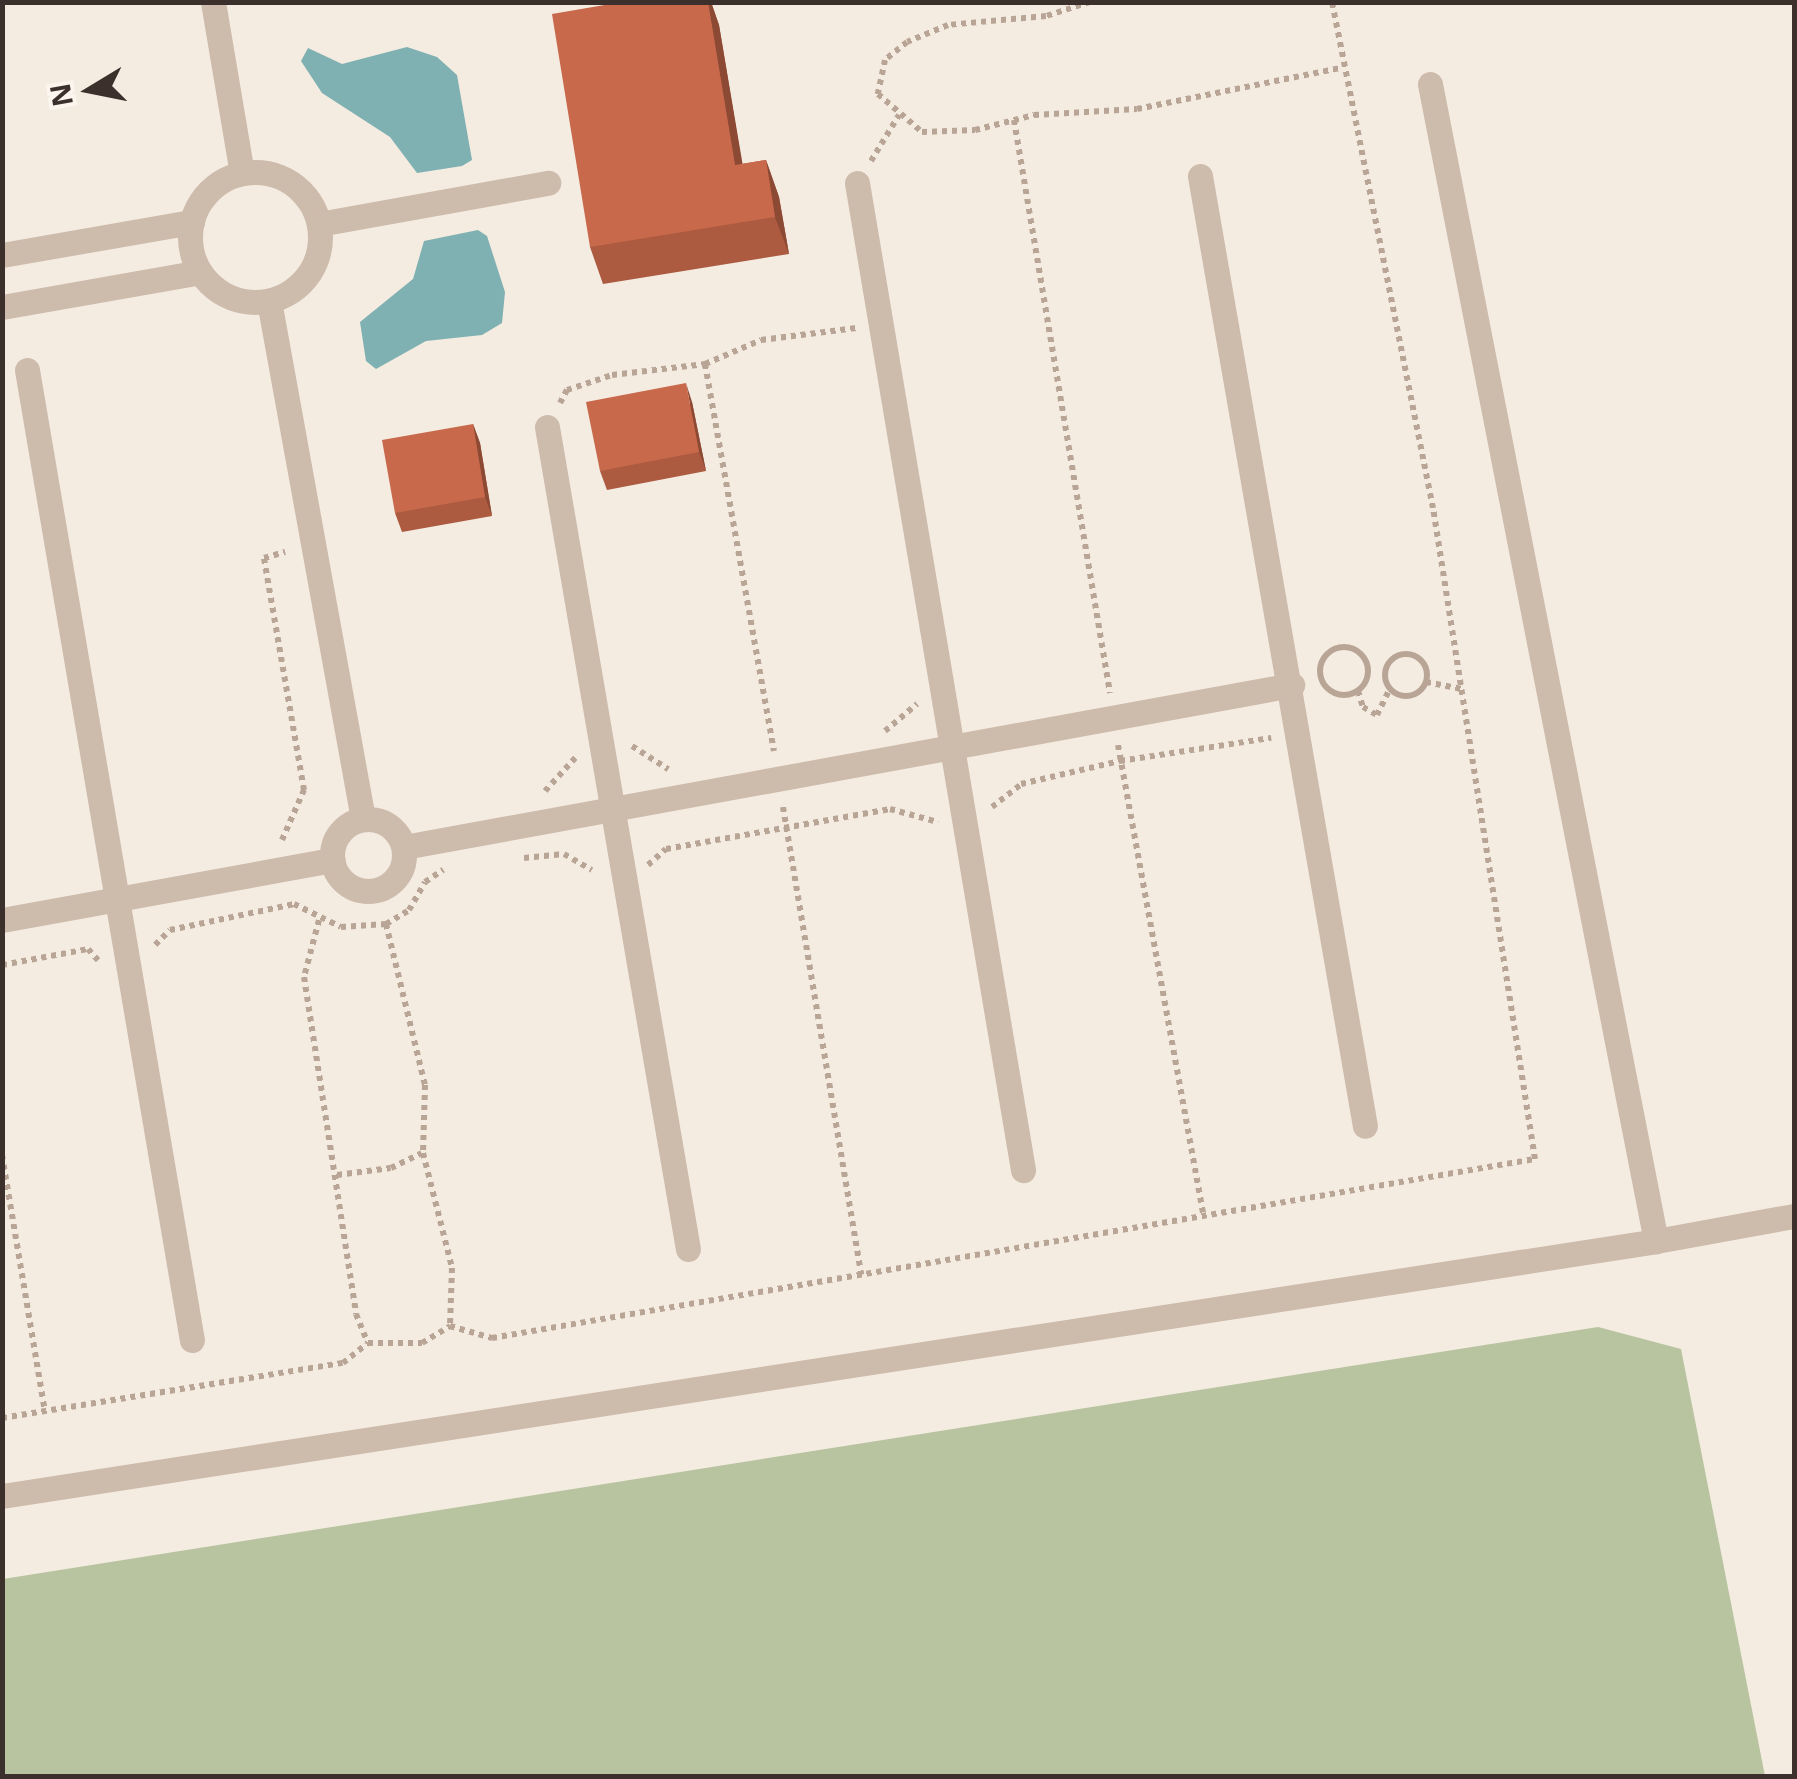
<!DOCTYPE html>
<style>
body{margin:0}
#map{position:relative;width:1797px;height:1779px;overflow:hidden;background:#f4ebe1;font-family:"Noto Sans",sans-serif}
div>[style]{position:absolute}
.green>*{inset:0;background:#b8c4a0}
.water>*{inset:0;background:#7fb0b2}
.path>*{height:6px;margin-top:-3px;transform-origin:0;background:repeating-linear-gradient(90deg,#b9a596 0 5px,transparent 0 10px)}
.path>.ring{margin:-3px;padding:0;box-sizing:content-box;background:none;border:6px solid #b9a596;border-radius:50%}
.minor>*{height:25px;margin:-12.5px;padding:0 12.5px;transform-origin:12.5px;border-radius:12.5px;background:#cdbbac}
.minor>.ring{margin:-12.5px;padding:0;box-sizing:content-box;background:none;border:25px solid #cdbbac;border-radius:50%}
.wall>*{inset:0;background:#ac5a40}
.shaded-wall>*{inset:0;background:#8c4a34}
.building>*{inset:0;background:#c8694b}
span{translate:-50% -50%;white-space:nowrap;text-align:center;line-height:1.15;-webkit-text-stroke:8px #fbf5ee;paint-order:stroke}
.frame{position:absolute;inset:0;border:5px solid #3b302b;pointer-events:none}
.north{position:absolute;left:40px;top:40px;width:100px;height:100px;-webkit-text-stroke:8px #fbf5ee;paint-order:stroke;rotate:260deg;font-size:28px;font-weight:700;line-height:40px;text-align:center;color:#3b302b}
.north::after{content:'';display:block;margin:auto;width:35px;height:45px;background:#3b302b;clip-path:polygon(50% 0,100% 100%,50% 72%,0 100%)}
</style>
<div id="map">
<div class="green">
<div style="clip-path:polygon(1598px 1327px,1681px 1349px,1765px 1776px,3px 1776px,3px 1579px)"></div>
</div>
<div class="water">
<div style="clip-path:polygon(407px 47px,437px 57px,457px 75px,472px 160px,462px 166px,417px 173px,390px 137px,322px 93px,301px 61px,308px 48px,342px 64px)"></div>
<div style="clip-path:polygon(478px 230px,487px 236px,505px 292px,502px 323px,482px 335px,426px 341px,376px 369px,366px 361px,360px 322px,413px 279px,424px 241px)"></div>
</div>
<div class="path">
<div style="left:1090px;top:2px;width:46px;rotate:162.3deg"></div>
<div style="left:1046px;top:16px;width:98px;rotate:174.8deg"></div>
<div style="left:948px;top:25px;width:44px;rotate:157.5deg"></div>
<div style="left:907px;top:42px;width:28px;rotate:141deg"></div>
<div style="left:885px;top:60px;width:35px;rotate:102deg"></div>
<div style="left:878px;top:94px;width:58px;rotate:40.8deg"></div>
<div style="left:922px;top:132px;width:53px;rotate:-2.2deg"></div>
<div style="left:975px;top:130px;width:61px;rotate:-14.3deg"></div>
<div style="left:1034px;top:115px;width:103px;rotate:-3.3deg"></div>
<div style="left:1137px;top:109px;width:208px;rotate:-11.4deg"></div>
<div style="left:1014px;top:120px;width:581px;rotate:80.49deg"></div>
<div style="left:871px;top:161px;width:54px;rotate:-58.7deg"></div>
<div style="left:705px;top:364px;width:393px;rotate:79.9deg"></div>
<div style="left:560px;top:403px;width:15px;rotate:-62deg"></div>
<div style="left:567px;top:390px;width:47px;rotate:-18.4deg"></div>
<div style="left:612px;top:375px;width:94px;rotate:-6.7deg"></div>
<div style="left:705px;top:364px;width:61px;rotate:-23.2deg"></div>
<div style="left:761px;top:340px;width:96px;rotate:-7.2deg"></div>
<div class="ring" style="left:1320px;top:647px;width:42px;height:42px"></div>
<div class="ring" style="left:1385px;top:654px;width:36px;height:36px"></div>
<div style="left:1426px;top:682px;width:38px;rotate:11deg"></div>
<div style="left:1358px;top:691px;width:17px;rotate:73deg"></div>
<div style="left:1363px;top:707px;width:16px;rotate:30deg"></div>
<div style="left:1377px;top:715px;width:28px;rotate:-64deg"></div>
<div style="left:885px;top:731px;width:42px;rotate:-40.2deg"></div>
<div style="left:1118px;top:745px;width:479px;rotate:79.7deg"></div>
<div style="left:632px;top:746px;width:43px;rotate:32.6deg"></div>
<div style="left:545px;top:791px;width:47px;rotate:-47.6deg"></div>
<div style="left:783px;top:807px;width:474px;rotate:80.5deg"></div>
<div style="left:992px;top:807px;width:37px;rotate:-38deg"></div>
<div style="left:1021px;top:784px;width:102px;rotate:-13.1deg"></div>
<div style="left:1120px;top:761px;width:153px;rotate:-8.7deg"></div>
<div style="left:282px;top:840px;width:55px;rotate:-66.3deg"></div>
<div style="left:304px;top:790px;width:235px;rotate:-99.8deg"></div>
<div style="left:264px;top:558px;width:22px;rotate:-16deg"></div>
<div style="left:524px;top:858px;width:40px;rotate:-5.7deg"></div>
<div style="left:564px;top:854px;width:32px;rotate:30deg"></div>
<div style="left:648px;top:865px;width:24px;rotate:-42deg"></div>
<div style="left:666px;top:849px;width:228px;rotate:-10.1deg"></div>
<div style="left:890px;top:809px;width:50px;rotate:15.2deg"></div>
<div style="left:319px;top:920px;width:59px;rotate:104.7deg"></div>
<div style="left:304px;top:977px;width:341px;rotate:81.2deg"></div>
<div style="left:356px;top:1314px;width:31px;rotate:68deg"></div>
<div style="left:386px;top:924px;width:166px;rotate:76.4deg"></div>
<div style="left:425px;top:1085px;width:68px;rotate:91.7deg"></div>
<div style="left:423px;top:1153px;width:119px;rotate:75.8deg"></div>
<div style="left:452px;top:1268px;width:58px;rotate:92deg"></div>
<div style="left:155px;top:945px;width:21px;rotate:-45deg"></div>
<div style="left:170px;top:930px;width:127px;rotate:-11.8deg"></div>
<div style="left:294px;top:904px;width:52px;rotate:26.1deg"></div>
<div style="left:341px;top:927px;width:45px;rotate:-3.8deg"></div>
<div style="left:386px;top:924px;width:27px;rotate:-31deg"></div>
<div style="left:409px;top:910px;width:32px;rotate:-60deg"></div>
<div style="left:425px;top:882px;width:22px;rotate:-34deg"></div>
<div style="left:2px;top:965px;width:87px;rotate:-10.5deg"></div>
<div style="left:88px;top:949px;width:15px;rotate:48deg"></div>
<div style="left:2px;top:1155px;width:260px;rotate:80.5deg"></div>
<div style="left:337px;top:1175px;width:54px;rotate:-7.4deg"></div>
<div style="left:391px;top:1168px;width:34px;rotate:-26deg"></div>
<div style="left:2px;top:1418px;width:345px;rotate:-9.2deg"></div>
<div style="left:343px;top:1363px;width:32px;rotate:-39deg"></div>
<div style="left:368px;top:1343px;width:54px"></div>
<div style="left:422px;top:1343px;width:33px;rotate:-31deg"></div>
<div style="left:450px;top:1326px;width:44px;rotate:15.9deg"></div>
<div style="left:492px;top:1338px;width:1058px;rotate:-9.74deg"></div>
<div style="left:1535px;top:1159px;width:659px;rotate:-98.9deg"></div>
<div style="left:1433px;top:508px;width:516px;rotate:-101.29deg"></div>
</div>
<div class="minor">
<div style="left:213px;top:2px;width:173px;rotate:80.4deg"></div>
<div style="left:1430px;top:84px;width:1179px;rotate:78.95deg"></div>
<div style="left:1656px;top:1241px;width:140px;rotate:-10.3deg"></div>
<div class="ring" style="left:190px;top:172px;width:105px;height:105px"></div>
<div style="left:1200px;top:176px;width:964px;rotate:80.15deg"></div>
<div style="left:857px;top:183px;width:1001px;rotate:80.45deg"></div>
<div style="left:319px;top:224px;width:233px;rotate:-10.2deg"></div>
<div style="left:2px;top:255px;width:193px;rotate:-9.9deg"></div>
<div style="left:269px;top:301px;width:526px;rotate:79.71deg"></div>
<div style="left:2px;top:307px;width:201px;rotate:-10deg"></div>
<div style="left:27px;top:370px;width:984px;rotate:80.35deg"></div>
<div style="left:547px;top:427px;width:834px;rotate:80.27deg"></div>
<div class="ring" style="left:332px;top:819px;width:47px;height:47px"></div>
<div style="left:404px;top:847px;width:903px;rotate:-10.34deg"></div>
<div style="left:2px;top:920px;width:336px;rotate:-10.3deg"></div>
<div style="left:2px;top:1496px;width:1674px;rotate:-8.76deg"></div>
</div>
<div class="wall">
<div style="clip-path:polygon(622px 2px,711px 2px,719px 25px,742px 164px,766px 160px,779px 197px,789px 254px,603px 284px,590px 247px)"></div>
<div style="clip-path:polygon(692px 402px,706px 471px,607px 490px,600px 471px)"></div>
<div style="clip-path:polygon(473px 424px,480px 443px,492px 516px,402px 532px,395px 513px)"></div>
</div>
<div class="shaded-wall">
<div style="clip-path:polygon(708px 2px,711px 2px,719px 25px,749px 202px,735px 165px)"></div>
<div style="clip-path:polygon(766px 160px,779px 197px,789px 254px,775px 217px)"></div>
<div style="clip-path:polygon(686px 383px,692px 402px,706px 471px,699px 452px)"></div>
<div style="clip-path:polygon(473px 424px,480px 443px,492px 516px,485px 497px)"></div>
</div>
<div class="building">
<div style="clip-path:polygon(622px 2px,708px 2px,735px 165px,766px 160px,775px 217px,590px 247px,552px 14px)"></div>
<div style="clip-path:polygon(686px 383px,699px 452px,600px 471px,586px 402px)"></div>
<div style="clip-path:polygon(473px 424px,485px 497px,395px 513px,382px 440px)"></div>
</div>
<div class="frame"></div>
<div class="north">N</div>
</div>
